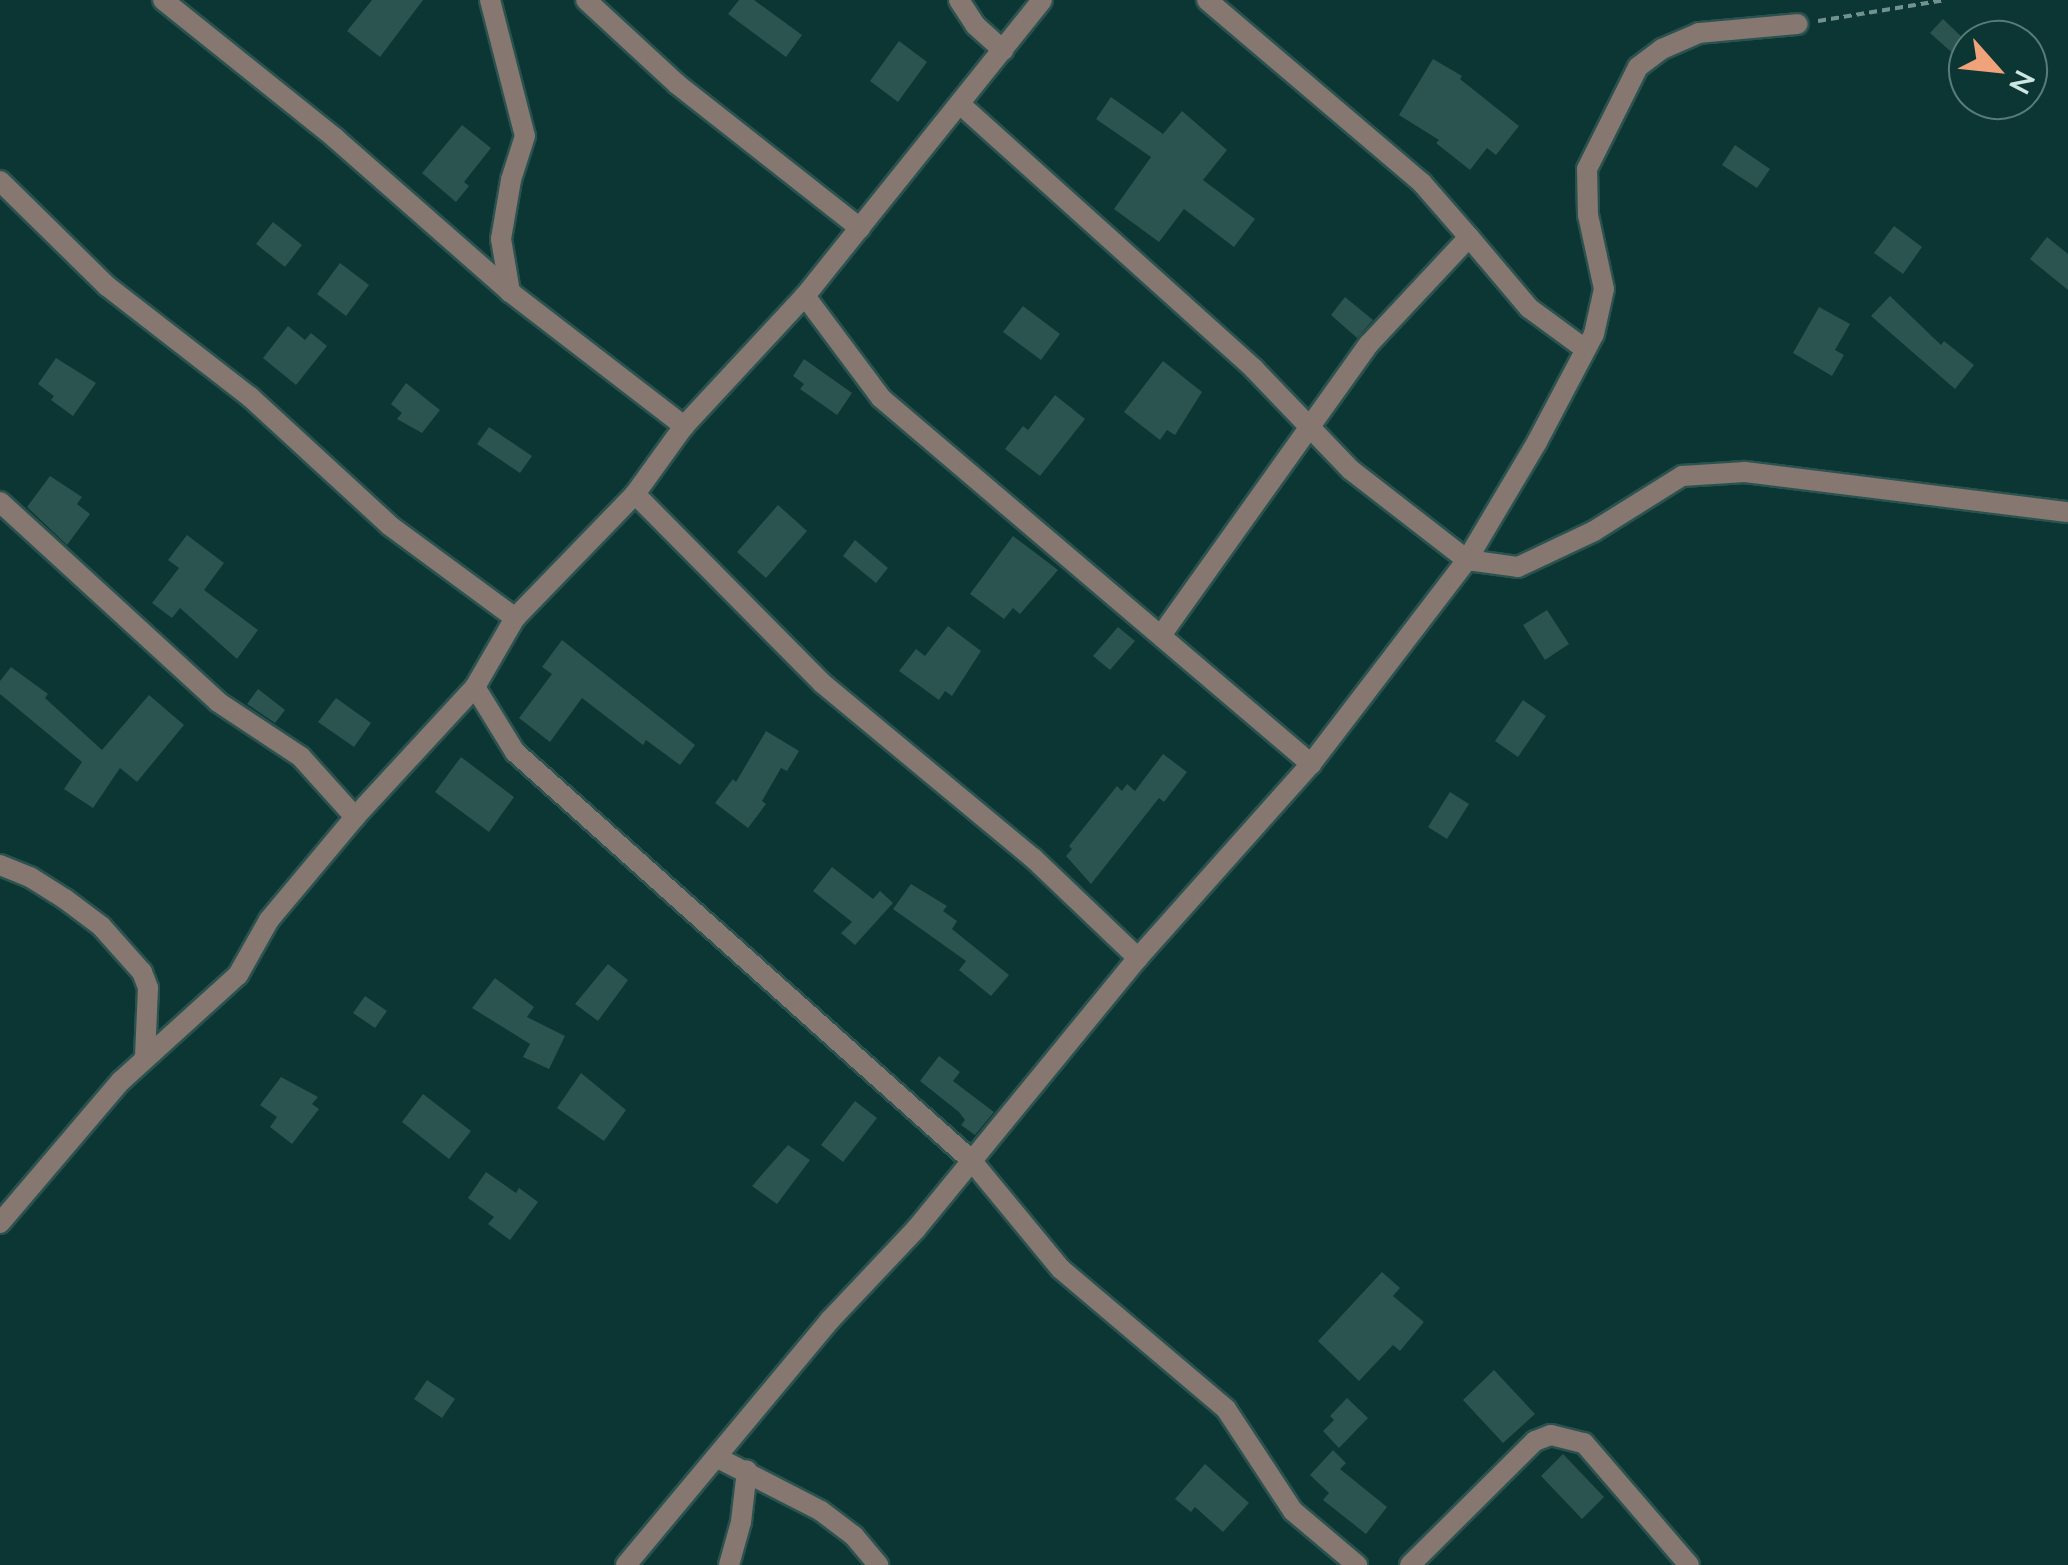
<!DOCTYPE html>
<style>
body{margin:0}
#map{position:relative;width:2068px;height:1565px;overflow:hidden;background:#0b3633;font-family:Lato,sans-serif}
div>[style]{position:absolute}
.building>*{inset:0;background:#2b534f}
.path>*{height:4px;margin-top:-2px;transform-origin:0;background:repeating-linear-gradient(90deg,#72928f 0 8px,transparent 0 13px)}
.roads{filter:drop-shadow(2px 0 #2a524f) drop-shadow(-2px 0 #2a524f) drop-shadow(0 2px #2a524f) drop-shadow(0 -2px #2a524f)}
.minor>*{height:20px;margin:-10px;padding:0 10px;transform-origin:10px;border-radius:10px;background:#867770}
span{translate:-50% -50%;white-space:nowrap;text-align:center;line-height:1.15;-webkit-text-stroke:8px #0b3633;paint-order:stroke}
.north{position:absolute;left:1948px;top:20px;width:100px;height:100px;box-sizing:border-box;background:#0b3633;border:2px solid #597c79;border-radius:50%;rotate:117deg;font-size:28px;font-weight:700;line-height:40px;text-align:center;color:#cfe5e2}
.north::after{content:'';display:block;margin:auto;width:35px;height:45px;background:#f0a27a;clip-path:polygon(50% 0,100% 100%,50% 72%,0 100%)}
</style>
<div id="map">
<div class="building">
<div style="clip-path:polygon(372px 0,423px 0,380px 57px,347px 31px)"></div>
<div style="clip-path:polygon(739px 0,754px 0,802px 35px,786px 57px,728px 14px)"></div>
<div style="clip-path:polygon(1943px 19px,1968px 43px,1968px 67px,1930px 33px)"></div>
<div style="clip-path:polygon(899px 41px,927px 62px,898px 102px,870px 81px)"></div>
<div style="clip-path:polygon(1433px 59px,1462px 76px,1460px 79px,1519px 126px,1496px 155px,1487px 148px,1470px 170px,1436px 143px,1439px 140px,1399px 115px)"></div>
<div style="clip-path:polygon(1111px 97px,1163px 134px,1182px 111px,1227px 150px,1203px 180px,1255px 219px,1234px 247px,1184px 209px,1159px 242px,1114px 209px,1151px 157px,1096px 119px)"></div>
<div style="clip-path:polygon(462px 125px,491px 148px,464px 182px,469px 186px,456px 202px,422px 173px)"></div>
<div style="clip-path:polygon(1735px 145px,1770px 169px,1757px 188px,1722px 165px)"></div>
<div style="clip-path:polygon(273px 222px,302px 245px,285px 267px,256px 244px)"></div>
<div style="clip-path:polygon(1894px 226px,1922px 247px,1903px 274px,1874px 253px)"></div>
<div style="clip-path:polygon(2047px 237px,2068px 254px,2068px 290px,2030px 259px)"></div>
<div style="clip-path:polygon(340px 263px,369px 285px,346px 316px,317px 294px)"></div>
<div style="clip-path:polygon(1890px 296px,1941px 345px,1944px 341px,1974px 365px,1955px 389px,1871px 316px)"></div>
<div style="clip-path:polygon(1345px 297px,1373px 320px,1357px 338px,1331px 315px)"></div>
<div style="clip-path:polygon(1023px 306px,1060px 334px,1041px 360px,1003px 332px)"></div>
<div style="clip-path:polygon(1819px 307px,1850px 324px,1835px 350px,1844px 355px,1832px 376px,1793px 353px)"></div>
<div style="clip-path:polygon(288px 326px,305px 340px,311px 333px,327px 346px,296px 385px,263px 358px)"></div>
<div style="clip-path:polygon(56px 358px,96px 383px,73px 416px,51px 400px,54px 396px,38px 384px)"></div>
<div style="clip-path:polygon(804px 359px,852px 393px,837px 415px,800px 389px,804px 384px,793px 376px)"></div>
<div style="clip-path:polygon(1163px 361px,1202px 392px,1175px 435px,1167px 430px,1160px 440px,1124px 412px)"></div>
<div style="clip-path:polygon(406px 383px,440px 410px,422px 433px,397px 419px,402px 413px,391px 404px)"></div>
<div style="clip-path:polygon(1055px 395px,1085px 419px,1040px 476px,1005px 449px,1023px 426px,1028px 430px)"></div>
<div style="clip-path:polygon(489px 427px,532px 456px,520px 473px,477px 444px)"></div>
<div style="clip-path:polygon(50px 476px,82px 497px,77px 504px,90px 514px,67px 545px,27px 507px)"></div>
<div style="clip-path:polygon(778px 505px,807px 531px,766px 578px,737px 552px)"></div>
<div style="clip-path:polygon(187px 535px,224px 563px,204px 590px,258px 630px,237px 659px,180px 608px,172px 618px,152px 603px,179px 568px,168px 560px)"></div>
<div style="clip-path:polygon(1013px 536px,1058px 570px,1020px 614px,1013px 608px,1004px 619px,970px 594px)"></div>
<div style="clip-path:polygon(855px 540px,888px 568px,876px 583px,843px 556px)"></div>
<div style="clip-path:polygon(1547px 610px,1569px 644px,1545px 660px,1523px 625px)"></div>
<div style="clip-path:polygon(948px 626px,981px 651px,952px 696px,945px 691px,939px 700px,899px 671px,916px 649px,925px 656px)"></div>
<div style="clip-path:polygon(1118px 627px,1135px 641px,1110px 670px,1093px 656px)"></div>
<div style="clip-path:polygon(562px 640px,695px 745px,680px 765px,646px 740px,643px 745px,582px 698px,550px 742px,519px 718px,552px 674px,542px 667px)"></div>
<div style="clip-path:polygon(11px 667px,48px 694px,45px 698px,102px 750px,149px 695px,184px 725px,137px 782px,120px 768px,93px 808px,64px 789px,82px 762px,0 694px,0 681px)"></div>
<div style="clip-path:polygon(258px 689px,285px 710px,275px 723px,247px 704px)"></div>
<div style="clip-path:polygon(336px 698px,371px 723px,354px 747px,318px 722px)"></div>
<div style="clip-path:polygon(1523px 700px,1546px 716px,1518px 757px,1495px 741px)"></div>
<div style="clip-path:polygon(766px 731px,799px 751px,787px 771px,781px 768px,762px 801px,766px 804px,748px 828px,715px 803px,733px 779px,736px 782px)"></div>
<div style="clip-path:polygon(1163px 754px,1187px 772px,1164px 802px,1159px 798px,1091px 884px,1066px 856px,1072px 849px,1069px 846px,1117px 786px,1122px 791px,1127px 784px,1135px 791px)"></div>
<div style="clip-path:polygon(461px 757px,514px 797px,489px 832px,435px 792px)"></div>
<div style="clip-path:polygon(1450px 792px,1469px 804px,1447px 839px,1428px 827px)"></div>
<div style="clip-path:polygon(832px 867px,873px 899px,880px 891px,893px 903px,855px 945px,841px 933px,852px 922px,813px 891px)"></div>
<div style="clip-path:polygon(911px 884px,947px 906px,943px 911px,957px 921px,952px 929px,1009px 975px,991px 996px,959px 970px,966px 961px,893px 909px)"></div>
<div style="clip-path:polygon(608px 964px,628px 980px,598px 1021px,575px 1004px)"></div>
<div style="clip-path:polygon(495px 978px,534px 1007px,527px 1017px,565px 1036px,549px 1069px,523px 1057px,530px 1044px,472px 1008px)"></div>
<div style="clip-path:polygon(365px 996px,387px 1011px,375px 1028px,353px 1013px)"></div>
<div style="clip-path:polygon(939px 1056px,960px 1072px,953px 1081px,994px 1112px,975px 1135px,961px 1125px,965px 1120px,959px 1112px,920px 1081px)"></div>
<div style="clip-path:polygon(581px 1073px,626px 1110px,604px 1141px,557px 1108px)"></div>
<div style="clip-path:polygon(281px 1077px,318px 1097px,312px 1104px,319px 1109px,292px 1144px,270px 1127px,277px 1117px,260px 1105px)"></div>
<div style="clip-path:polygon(423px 1094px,471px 1131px,449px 1159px,402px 1122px)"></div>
<div style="clip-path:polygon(855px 1101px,877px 1118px,843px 1162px,821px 1145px)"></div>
<div style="clip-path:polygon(788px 1145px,810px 1160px,777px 1204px,752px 1186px)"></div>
<div style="clip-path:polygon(486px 1172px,516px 1193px,519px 1188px,538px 1202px,510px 1240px,488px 1224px,494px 1217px,468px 1198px)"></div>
<div style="clip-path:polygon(1382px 1272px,1400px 1288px,1393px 1296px,1424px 1322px,1400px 1351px,1393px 1345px,1359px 1381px,1318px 1341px)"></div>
<div style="clip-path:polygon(1494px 1370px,1535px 1414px,1503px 1443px,1463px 1400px)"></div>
<div style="clip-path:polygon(427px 1380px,455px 1399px,442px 1418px,414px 1399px)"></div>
<div style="clip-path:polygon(1347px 1398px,1368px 1418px,1339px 1448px,1323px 1431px,1334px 1420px,1330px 1416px)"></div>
<div style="clip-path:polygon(1333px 1450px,1346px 1463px,1340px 1469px,1387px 1507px,1366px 1534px,1323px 1500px,1329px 1493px,1310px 1475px)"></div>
<div style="clip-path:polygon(1563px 1454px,1604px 1497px,1582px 1519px,1541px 1476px)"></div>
<div style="clip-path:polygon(1205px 1464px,1249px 1503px,1223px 1532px,1195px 1507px,1191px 1512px,1175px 1499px)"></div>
</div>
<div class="path">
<div style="left:1818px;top:21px;width:129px;rotate:-9.4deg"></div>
</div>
<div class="roads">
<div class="minor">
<div style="left:163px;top:0;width:221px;rotate:38.7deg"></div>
<div style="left:335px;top:138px;width:233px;rotate:41.3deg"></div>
<div style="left:510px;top:292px;width:220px;rotate:37.6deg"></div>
<div style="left:490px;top:0;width:140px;rotate:75.6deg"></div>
<div style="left:525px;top:136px;width:46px;rotate:107.7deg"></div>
<div style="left:511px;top:180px;width:60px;rotate:99.6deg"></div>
<div style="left:501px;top:239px;width:54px;rotate:80.4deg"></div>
<div style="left:586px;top:0;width:124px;rotate:42.7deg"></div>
<div style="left:677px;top:84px;width:233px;rotate:38.2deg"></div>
<div style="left:959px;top:0;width:30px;rotate:57deg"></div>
<div style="left:975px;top:25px;width:38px;rotate:42deg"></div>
<div style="left:1207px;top:0;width:282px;rotate:40.4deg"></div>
<div style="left:1422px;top:183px;width:72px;rotate:49deg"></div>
<div style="left:960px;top:104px;width:396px;rotate:42deg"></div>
<div style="left:1254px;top:369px;width:140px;rotate:46.2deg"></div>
<div style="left:1351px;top:470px;width:147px;rotate:37.8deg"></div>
<div style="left:1467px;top:560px;width:51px;rotate:7.8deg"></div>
<div style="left:1518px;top:567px;width:84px;rotate:-25.3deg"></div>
<div style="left:1594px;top:531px;width:104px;rotate:-32deg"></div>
<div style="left:1682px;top:476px;width:63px;rotate:-3.6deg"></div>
<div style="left:1745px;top:472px;width:325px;rotate:7.1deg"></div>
<div style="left:0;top:181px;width:150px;rotate:44.5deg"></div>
<div style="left:107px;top:286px;width:181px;rotate:37.8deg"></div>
<div style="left:250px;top:397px;width:189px;rotate:42.6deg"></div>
<div style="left:389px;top:525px;width:157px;rotate:36.4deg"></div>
<div style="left:805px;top:296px;width:127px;rotate:53.3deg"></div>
<div style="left:881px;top:398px;width:565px;rotate:40.4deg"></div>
<div style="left:635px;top:494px;width:266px;rotate:45.3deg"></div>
<div style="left:822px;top:683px;width:274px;rotate:39.7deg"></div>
<div style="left:1033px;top:858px;width:145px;rotate:43.6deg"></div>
<div style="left:0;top:502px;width:296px;rotate:42.5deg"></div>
<div style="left:218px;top:702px;width:100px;rotate:33.5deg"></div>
<div style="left:301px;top:757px;width:81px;rotate:48deg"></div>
<div style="left:1162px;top:634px;width:356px;rotate:-54.5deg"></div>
<div style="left:1369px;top:344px;width:146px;rotate:-46.9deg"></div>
<div style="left:1469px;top:237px;width:93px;rotate:49.8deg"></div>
<div style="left:1529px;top:308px;width:69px;rotate:36.2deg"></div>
<div style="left:475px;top:687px;width:80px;rotate:-59.9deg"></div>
<div style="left:515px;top:618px;width:173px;rotate:-45.9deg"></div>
<div style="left:635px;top:494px;width:84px;rotate:-54.2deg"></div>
<div style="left:684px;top:426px;width:178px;rotate:-47.1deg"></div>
<div style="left:805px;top:296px;width:379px;rotate:-51.3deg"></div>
<div style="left:0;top:865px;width:32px;rotate:22deg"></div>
<div style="left:30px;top:877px;width:41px;rotate:32.2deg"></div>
<div style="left:65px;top:899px;width:45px;rotate:36.9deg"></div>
<div style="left:101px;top:926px;width:62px;rotate:48.3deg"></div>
<div style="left:142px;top:972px;width:17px;rotate:69deg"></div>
<div style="left:148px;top:988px;width:69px;rotate:92.5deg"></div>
<div style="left:0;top:1223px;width:187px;rotate:-49.6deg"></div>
<div style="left:121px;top:1081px;width:158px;rotate:-42.2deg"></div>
<div style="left:238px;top:975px;width:63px;rotate:-60.6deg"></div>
<div style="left:269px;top:920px;width:134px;rotate:-50.1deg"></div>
<div style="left:355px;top:817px;width:177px;rotate:-47.3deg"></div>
<div style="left:475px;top:687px;width:76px;rotate:58.4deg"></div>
<div style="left:515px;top:752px;width:612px;rotate:41.82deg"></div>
<div style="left:971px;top:1160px;width:141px;rotate:50.5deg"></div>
<div style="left:1061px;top:1269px;width:216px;rotate:40.3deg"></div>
<div style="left:1226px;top:1409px;width:122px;rotate:56.7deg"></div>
<div style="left:1293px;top:1511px;width:84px;rotate:40.2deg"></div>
<div style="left:716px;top:1457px;width:118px;rotate:27.2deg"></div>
<div style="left:821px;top:1511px;width:41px;rotate:37.1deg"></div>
<div style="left:854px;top:1536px;width:38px;rotate:50deg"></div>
<div style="left:626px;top:1565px;width:319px;rotate:-50.2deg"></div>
<div style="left:830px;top:1320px;width:125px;rotate:-46.6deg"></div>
<div style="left:916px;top:1229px;width:350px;rotate:-50.7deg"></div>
<div style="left:1138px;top:958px;width:260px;rotate:-48.3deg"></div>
<div style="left:1311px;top:764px;width:257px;rotate:-52.6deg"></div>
<div style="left:1467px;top:560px;width:137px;rotate:-59.3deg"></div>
<div style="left:1537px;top:442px;width:122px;rotate:-62.2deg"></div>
<div style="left:1594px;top:334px;width:46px;rotate:-77.5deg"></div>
<div style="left:1604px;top:289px;width:76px;rotate:-102.2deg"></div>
<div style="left:1588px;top:215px;width:46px;rotate:-91.2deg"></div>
<div style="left:1587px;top:169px;width:114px;rotate:-63.4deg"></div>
<div style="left:1638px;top:67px;width:30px;rotate:-37deg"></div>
<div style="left:1662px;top:49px;width:40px;rotate:-23.4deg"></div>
<div style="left:1699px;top:33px;width:99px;rotate:-5.2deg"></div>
<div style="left:729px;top:1565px;width:45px;rotate:-74.4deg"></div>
<div style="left:741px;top:1522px;width:52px;rotate:-83.4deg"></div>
<div style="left:1410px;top:1565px;width:176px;rotate:-44.8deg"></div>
<div style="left:1535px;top:1441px;width:17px;rotate:-21deg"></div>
<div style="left:1551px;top:1435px;width:34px;rotate:14deg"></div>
<div style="left:1584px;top:1443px;width:161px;rotate:49.3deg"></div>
</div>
</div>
<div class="north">N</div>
</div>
